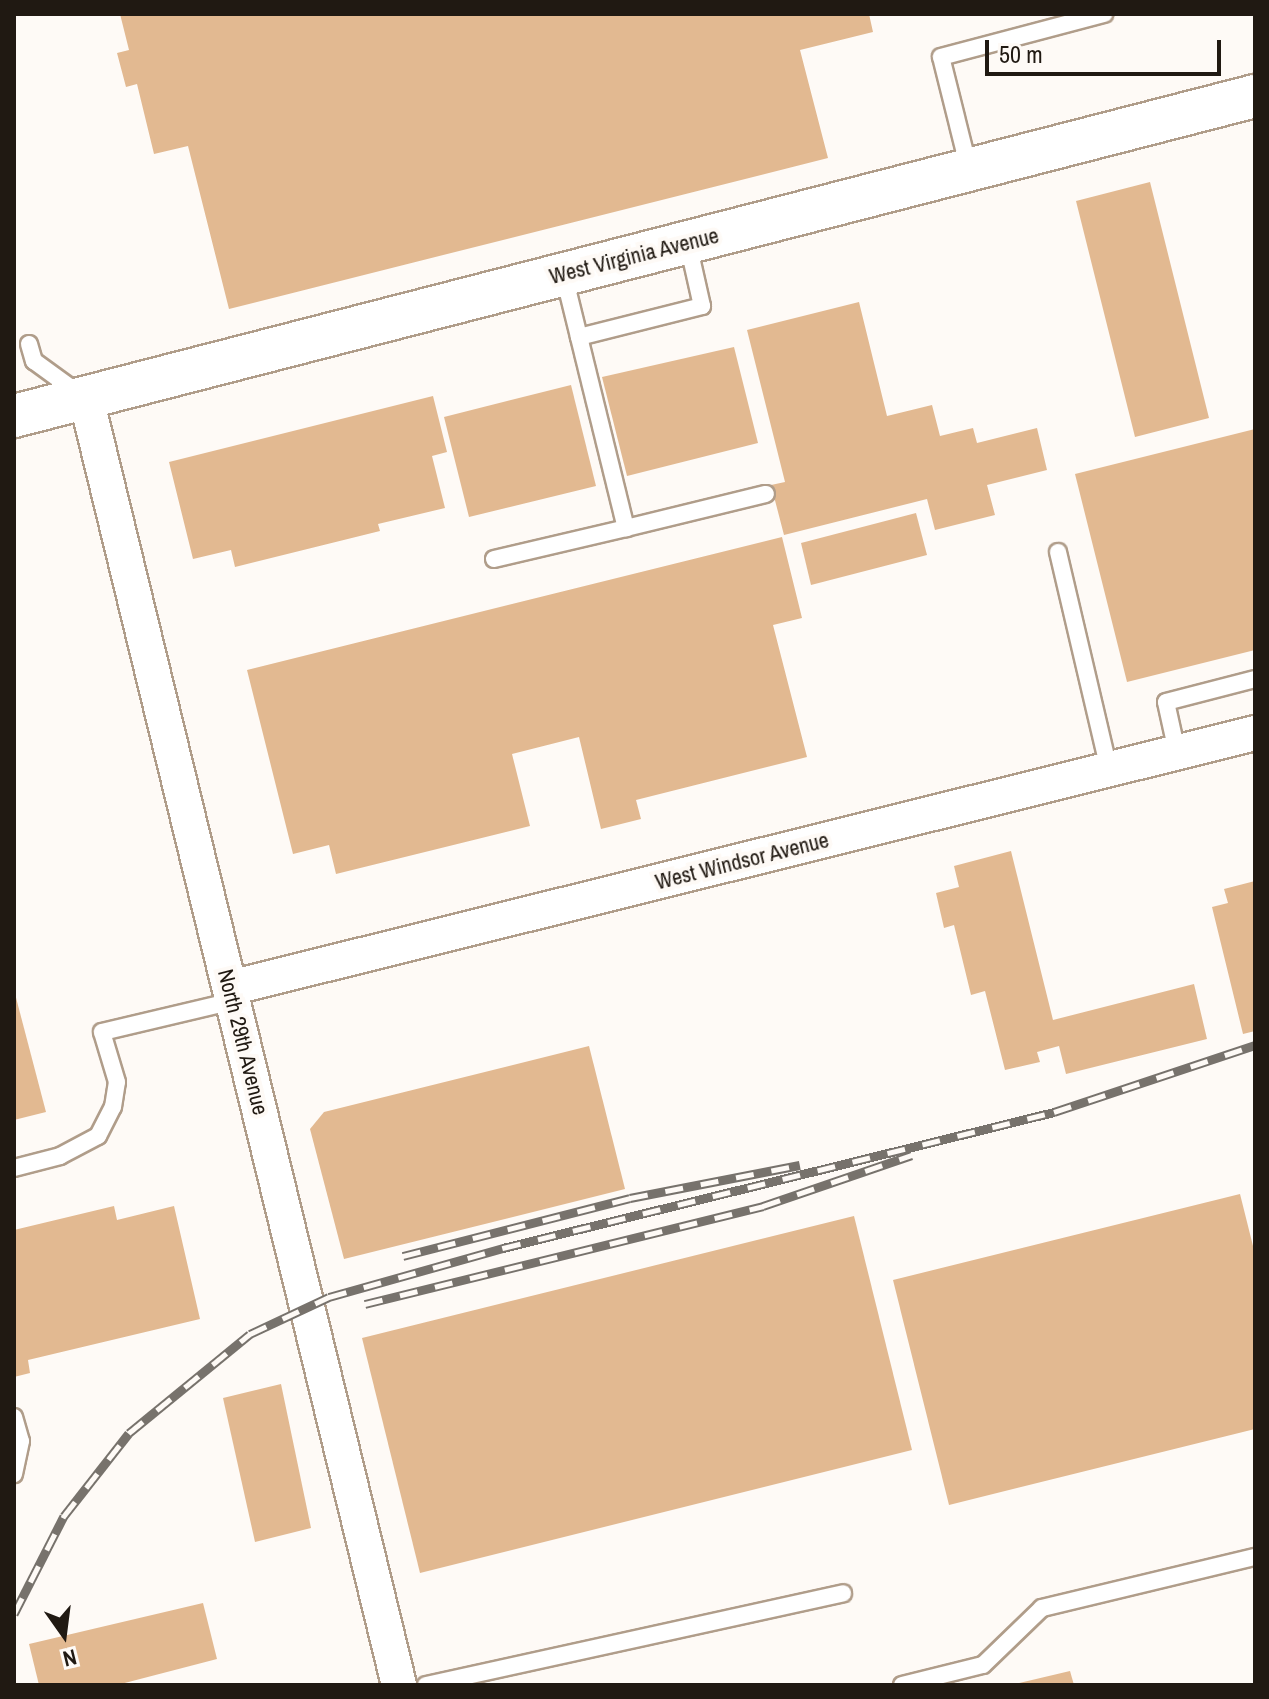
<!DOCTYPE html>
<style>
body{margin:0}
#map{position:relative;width:1269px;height:1699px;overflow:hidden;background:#fefaf6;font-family:"Archivo Narrow",sans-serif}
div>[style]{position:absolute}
.building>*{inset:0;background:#e2b991}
.roads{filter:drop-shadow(2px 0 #b09d8a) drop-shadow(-2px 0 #b09d8a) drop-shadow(0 2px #b09d8a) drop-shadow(0 -2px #b09d8a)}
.service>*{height:16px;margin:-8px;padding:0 8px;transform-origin:8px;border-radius:8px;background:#fff}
.minor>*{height:34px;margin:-17px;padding:0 17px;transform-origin:17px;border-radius:17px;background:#fff}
.tertiary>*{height:42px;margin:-21px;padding:0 21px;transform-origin:21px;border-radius:21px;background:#fff}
.rail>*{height:9px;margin-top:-4.5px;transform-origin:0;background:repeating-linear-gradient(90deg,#fefaf6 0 18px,#77726c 0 36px);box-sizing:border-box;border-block:2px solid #77726c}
span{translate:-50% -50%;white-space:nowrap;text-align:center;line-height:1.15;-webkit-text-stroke:8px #fefaf6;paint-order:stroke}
.street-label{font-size:22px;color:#201912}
.frame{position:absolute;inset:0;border:16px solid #201912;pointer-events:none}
.north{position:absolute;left:24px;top:1595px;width:80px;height:80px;-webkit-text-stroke:6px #fefaf6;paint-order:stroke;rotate:166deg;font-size:22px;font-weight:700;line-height:32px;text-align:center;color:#201912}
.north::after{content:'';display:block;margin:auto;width:28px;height:36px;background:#201912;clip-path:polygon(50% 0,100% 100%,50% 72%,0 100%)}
.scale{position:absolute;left:985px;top:40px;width:236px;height:36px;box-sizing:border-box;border:4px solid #201912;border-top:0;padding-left:10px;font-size:24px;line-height:28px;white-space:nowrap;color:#201912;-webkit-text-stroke:6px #fefaf6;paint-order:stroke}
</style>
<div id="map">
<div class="building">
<div style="clip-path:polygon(120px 14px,869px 14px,873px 32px,800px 50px,828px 158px,229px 309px,188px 146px,154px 154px,137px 84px,126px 87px,117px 53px,129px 50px)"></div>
<div style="clip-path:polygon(1150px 182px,1209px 418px,1135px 437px,1076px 201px)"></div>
<div style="clip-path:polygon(859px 302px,887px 416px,932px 405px,940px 436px,973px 428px,977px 443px,1037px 428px,1047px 470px,987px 485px,995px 515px,935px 530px,927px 499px,784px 535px,771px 485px,785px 482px,747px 330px)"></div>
<div style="clip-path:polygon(734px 347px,758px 443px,627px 476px,602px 377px)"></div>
<div style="clip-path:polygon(571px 385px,596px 486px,469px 517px,444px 417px)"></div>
<div style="clip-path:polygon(433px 396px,447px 452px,432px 456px,445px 508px,378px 524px,380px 531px,235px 567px,231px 550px,193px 559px,169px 462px)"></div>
<div style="clip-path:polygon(1255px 429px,1255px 650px,1127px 682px,1075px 474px)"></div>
<div style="clip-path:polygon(916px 513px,927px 555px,811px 585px,801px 543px)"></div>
<div style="clip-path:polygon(782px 537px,802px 618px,773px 625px,807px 757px,636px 800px,641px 819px,601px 829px,579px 737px,512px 754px,530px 826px,336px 874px,329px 845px,293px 854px,247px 670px)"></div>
<div style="clip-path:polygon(1011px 851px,1053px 1020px,1194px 984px,1207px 1039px,1066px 1074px,1059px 1046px,1037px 1052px,1040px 1062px,1005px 1070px,985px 991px,971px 995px,954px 925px,944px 928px,936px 893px,959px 887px,954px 866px)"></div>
<div style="clip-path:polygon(1255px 881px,1255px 1031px,1243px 1034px,1212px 907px,1228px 903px,1224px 889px)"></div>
<div style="clip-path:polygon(14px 990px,46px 1112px,14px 1120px)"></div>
<div style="clip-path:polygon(589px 1046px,625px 1189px,344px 1259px,310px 1129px,324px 1112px)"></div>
<div style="clip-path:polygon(1240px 1194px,1255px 1254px,1255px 1429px,949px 1505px,893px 1280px)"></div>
<div style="clip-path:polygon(114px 1206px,117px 1220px,174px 1206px,200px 1319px,28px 1360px,30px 1373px,14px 1377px,14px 1230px)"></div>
<div style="clip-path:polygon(854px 1216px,912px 1450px,420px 1573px,362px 1338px)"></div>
<div style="clip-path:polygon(281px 1384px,311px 1528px,255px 1542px,223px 1398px)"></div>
<div style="clip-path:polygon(203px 1603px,217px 1659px,117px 1685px,39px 1685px,29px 1644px)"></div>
<div style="clip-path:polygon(1070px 1671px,1074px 1685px,1015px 1685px,1015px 1684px)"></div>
</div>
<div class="roads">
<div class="service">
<div style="left:969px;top:169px;width:115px;rotate:-104deg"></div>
<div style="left:941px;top:57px;width:169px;rotate:-14.8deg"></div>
<div style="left:564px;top:276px;width:63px;rotate:76.2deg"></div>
<div style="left:579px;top:337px;width:127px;rotate:-14.1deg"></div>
<div style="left:702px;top:306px;width:64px;rotate:-102.7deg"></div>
<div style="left:579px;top:337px;width:197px;rotate:76.2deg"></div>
<div style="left:626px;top:528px;width:144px;rotate:-13.7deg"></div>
<div style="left:29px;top:344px;width:18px;rotate:74deg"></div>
<div style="left:34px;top:361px;width:54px;rotate:36deg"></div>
<div style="left:1058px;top:552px;width:223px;rotate:76.8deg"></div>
<div style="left:494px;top:559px;width:136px;rotate:-13.2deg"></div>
<div style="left:1177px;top:752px;width:51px;rotate:-102.4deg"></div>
<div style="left:1166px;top:702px;width:92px;rotate:-14.5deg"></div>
<div style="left:14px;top:1168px;width:48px;rotate:-14.6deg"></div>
<div style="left:60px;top:1156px;width:43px;rotate:-27.8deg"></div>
<div style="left:98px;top:1136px;width:33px;rotate:-63deg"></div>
<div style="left:113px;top:1107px;width:25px;rotate:-81deg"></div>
<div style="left:117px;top:1082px;width:52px;rotate:-106.7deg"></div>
<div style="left:102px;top:1032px;width:135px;rotate:-13.3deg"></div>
<div style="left:14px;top:1417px;width:25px;rotate:74deg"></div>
<div style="left:21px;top:1441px;width:34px;rotate:102deg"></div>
<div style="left:426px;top:1685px;width:427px;rotate:-12.4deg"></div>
<div style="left:902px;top:1685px;width:83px;rotate:-13.9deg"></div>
<div style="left:983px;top:1665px;width:82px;rotate:-44deg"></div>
<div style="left:1042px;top:1608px;width:219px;rotate:-13.5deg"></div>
</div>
<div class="minor">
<div style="left:86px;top:398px;width:1325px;rotate:76.33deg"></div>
<div style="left:230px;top:988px;width:1056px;rotate:-13.97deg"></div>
</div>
<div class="tertiary">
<div style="left:14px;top:416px;width:1282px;rotate:-14.46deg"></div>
</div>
</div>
<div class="rail">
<div style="left:403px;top:1256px;width:234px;rotate:-14.3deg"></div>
<div style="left:630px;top:1198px;width:173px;rotate:-11deg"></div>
<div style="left:365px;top:1304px;width:410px;rotate:-13.8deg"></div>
<div style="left:763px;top:1206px;width:157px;rotate:-18.9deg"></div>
<div style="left:14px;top:1614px;width:110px;rotate:-63deg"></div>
<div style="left:64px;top:1516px;width:105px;rotate:-51.9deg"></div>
<div style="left:129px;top:1433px;width:156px;rotate:-39.3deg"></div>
<div style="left:250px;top:1334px;width:87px;rotate:-25.1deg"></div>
<div style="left:329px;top:1297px;width:181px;rotate:-15.7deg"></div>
<div style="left:503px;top:1248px;width:568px;rotate:-13.86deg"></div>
<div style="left:1054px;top:1112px;width:212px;rotate:-18.4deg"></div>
</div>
<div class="street-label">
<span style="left:634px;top:256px;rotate:-14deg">West Virginia Avenue</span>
<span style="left:742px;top:861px;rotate:-14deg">West Windsor Avenue</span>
<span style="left:243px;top:1042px;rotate:76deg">North 29th Avenue</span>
</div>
<div class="frame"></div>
<div class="north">N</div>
<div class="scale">50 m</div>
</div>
